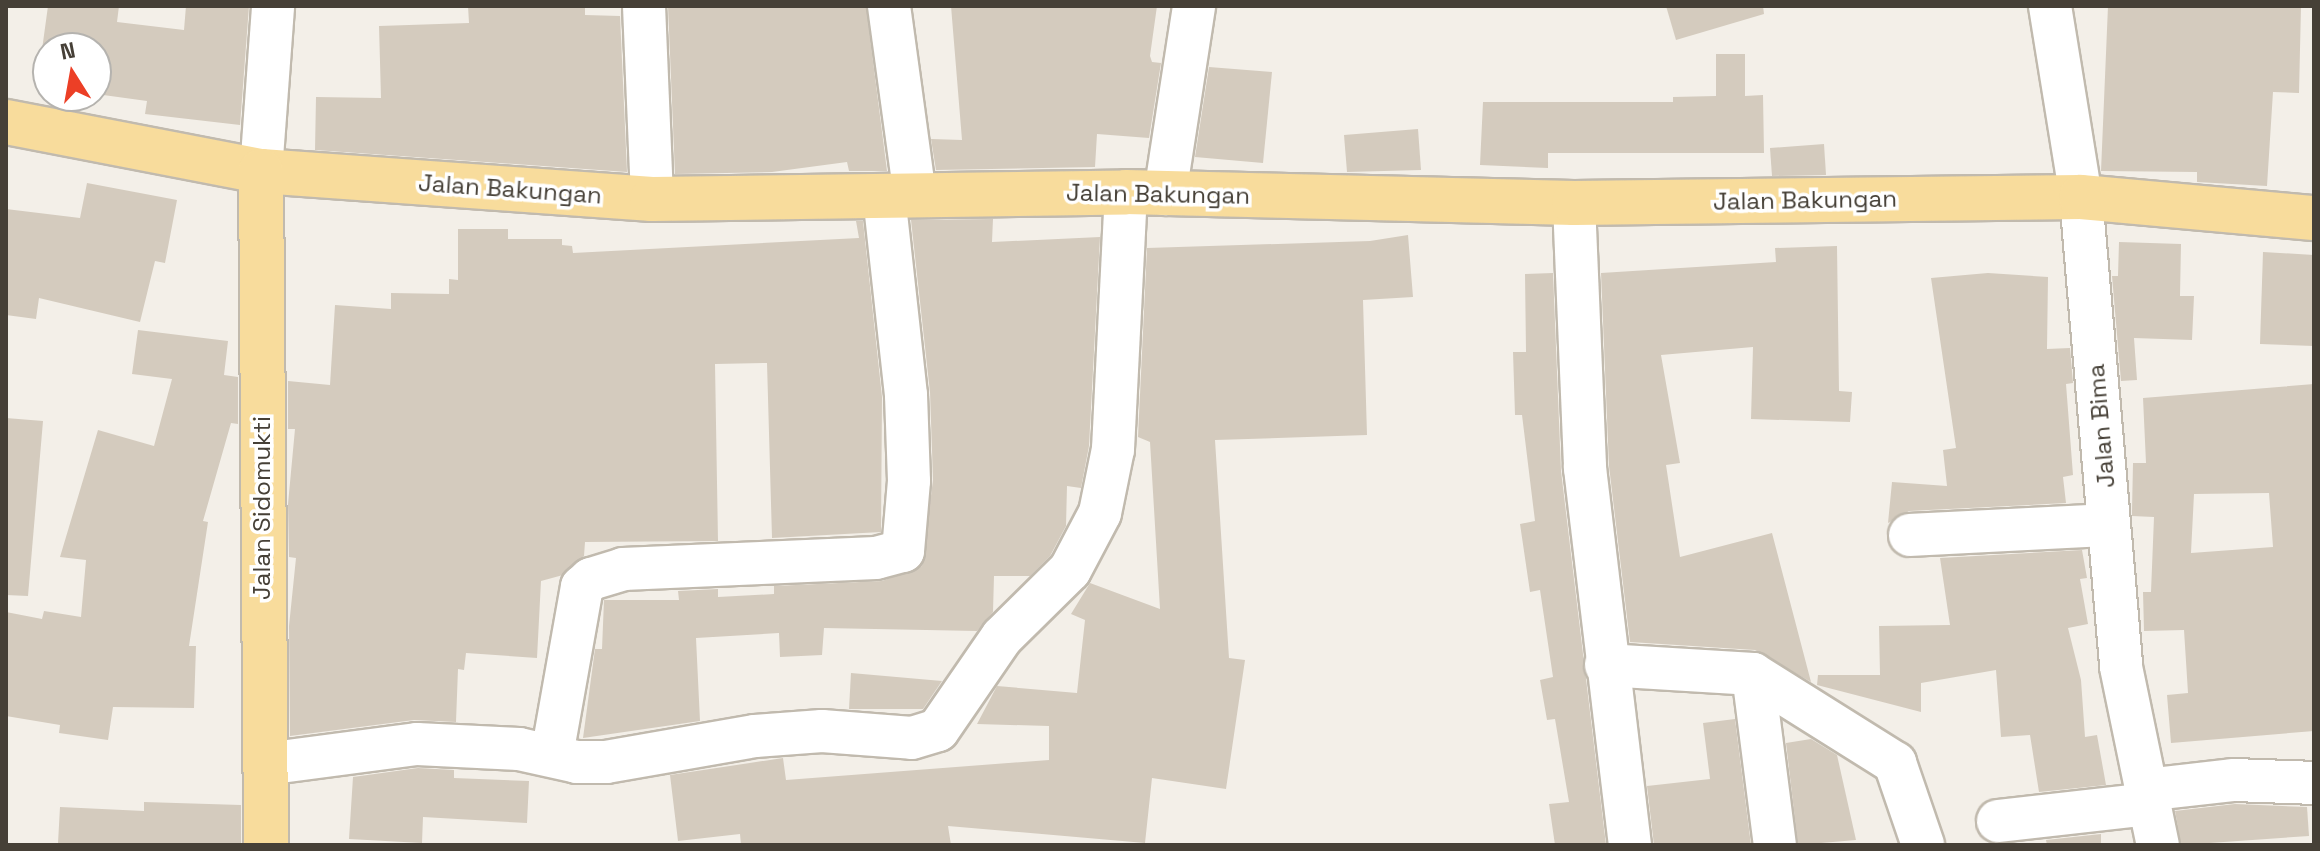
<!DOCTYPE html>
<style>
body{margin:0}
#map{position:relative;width:2320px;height:851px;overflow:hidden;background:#f3efe8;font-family:"Space Grotesk",sans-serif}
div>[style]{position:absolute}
.building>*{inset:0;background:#d4cbbe}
.roads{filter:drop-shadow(2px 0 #c1baae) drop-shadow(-2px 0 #c1baae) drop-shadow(0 2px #c1baae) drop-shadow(0 -2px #c1baae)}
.minor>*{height:42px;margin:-21px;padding:0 21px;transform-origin:21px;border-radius:21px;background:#fff}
.major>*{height:44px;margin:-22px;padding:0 22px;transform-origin:22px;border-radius:22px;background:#f8dc9c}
span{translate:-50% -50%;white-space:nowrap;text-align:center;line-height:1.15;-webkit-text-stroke:7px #fff;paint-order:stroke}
.street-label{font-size:24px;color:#464037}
.frame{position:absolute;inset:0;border:8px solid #464037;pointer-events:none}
.north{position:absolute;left:32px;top:32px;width:80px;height:80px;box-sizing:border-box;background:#fff;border:2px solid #b5b3af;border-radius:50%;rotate:349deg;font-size:22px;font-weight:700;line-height:32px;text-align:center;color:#464037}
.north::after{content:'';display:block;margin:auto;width:28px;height:36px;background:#ec3f26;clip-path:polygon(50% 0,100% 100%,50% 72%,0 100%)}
</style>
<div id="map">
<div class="building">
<div style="clip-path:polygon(48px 6px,119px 6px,117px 22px,184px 30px,186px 6px,249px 6px,240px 125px,145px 114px,147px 101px,96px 94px,96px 48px,48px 48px,48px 87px,37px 86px)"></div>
<div style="clip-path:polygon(468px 6px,585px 6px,585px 15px,620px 16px,627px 172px,315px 150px,316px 97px,381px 98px,379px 26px,469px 23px)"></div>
<div style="clip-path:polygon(668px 6px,866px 6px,887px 171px,849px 171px,847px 162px,772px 172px,675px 174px)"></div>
<div style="clip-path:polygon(951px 6px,1157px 6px,1150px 56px,1152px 62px,1161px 63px,1149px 138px,1097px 134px,1095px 167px,936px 170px,931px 139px,962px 140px)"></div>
<div style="clip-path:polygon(1666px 6px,1763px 6px,1764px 14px,1676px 40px)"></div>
<div style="clip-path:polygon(2108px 6px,2301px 6px,2299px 93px,2273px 92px,2267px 186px,2197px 182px,2197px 172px,2101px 171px)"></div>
<div style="clip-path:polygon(1716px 54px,1745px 54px,1745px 96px,1763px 95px,1764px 153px,1548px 153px,1548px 168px,1480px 165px,1483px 102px,1673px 102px,1673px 97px,1716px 96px)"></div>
<div style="clip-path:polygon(1209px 67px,1272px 72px,1263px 163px,1195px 157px)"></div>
<div style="clip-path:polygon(1418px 129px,1421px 170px,1347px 172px,1344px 135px)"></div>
<div style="clip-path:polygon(1824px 144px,1826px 175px,1772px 176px,1770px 148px)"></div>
<div style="clip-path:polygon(87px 183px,177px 200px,165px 263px,155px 261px,140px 322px,39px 298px,36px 319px,6px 315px,6px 209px,80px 218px)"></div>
<div style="clip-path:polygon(993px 219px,992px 242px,1100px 237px,1089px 446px,1081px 488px,1067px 486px,1066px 526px,1050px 556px,1030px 576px,994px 576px,993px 612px,977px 631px,824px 628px,822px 655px,780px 657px,779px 633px,696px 638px,700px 721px,583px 738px,595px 649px,602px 649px,604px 600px,679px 600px,678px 591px,718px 589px,718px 597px,774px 594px,774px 586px,882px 581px,922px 566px,933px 480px,930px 392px,911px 220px)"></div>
<div style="clip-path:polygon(856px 221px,863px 221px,882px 397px,881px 532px,772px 538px,767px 363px,715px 364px,718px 541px,585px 542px,584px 556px,563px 575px,541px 581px,537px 658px,466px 653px,464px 670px,458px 669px,456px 722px,414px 720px,290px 736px,289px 626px,296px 558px,289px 557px,288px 504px,295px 429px,288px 429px,288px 381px,330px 385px,335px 305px,391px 309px,391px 293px,449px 294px,449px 279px,458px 280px,458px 229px,508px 229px,508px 239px,562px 239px,562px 245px,572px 246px,573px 253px,859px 238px)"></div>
<div style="clip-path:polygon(1408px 235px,1413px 297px,1363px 300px,1367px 435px,1215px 440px,1229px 658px,1245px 660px,1226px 789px,1152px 778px,1145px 843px,948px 826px,951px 845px,741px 845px,740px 834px,678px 841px,670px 775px,783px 758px,786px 780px,1049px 760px,1049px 726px,977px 724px,997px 686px,1077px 693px,1085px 620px,1071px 614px,1090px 583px,1160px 609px,1150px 442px,1138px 437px,1147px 248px,1370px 241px)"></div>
<div style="clip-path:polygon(2119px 242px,2181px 244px,2180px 296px,2194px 296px,2192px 340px,2134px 338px,2137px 380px,2121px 381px,2112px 276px,2118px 276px)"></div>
<div style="clip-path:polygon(1837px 246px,1839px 391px,1852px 392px,1850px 422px,1751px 419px,1753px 347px,1661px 355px,1680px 463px,1666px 465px,1680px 557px,1772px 533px,1811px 682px,1755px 650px,1630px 642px,1609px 466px,1601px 273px,1776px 262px,1775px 248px)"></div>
<div style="clip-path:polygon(2263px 252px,2314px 255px,2314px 346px,2260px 344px)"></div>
<div style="clip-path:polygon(1553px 273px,1561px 471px,1606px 845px,1555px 845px,1549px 804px,1569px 802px,1555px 719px,1547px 720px,1540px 680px,1553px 677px,1540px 590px,1530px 592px,1520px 524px,1535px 521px,1522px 415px,1515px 415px,1513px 352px,1526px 352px,1525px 274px)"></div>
<div style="clip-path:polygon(1988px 273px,2048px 277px,2047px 349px,2070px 348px,2073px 383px,2066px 384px,2073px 475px,2063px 477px,2066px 503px,1909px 511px,1888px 523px,1892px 482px,1947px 486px,1943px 450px,1956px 448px,1931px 278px)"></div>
<div style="clip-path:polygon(138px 330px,228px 341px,224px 375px,238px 377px,238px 424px,231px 423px,203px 521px,208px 522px,189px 646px,196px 646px,194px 708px,113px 707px,108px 740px,59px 733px,60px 725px,6px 716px,6px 612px,42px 619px,44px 611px,81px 617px,86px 560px,60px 557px,98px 430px,154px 446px,172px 379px,132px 374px)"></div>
<div style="clip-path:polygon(evenodd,2314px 384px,2314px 731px,2171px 743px,2167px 695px,2188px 693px,2184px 630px,2144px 631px,2143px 592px,2151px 592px,2154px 517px,2132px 516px,2132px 511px,2133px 463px,2146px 463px,2143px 398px,2314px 384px,2269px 493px,2273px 547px,2191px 553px,2194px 494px,2269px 493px)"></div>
<div style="clip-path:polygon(6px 418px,43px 421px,28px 596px,6px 595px)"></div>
<div style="clip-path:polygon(2082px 550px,2087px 578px,2080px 579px,2088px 624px,2068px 628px,2081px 680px,2085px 737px,2097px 735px,2106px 785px,2039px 792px,2030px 735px,2001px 737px,1996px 670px,1921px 683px,1921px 712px,1817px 685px,1818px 675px,1880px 675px,1879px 626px,1950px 625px,1940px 558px)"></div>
<div style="clip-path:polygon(851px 673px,942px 681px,923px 709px,849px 709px)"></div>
<div style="clip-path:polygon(1735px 719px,1751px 845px,1654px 845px,1647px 786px,1710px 779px,1703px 723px)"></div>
<div style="clip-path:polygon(1811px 739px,1837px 755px,1856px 840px,1798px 845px,1786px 743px)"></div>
<div style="clip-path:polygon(418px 768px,454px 770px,454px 778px,529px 781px,527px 823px,423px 817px,422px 843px,349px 839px,353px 777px)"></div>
<div style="clip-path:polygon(144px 802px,241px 805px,241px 845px,58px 843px,60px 807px,144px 811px)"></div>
<div style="clip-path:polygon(2235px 804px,2307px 807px,2309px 836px,2181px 845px,2175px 811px)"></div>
<div style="clip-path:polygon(2101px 834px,2101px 845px,2047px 845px,2046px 840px)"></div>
</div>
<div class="roads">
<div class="minor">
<div style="left:644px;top:6px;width:193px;rotate:87.6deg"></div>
<div style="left:889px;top:6px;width:191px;rotate:82.2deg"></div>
<div style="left:2050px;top:6px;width:193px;rotate:80.8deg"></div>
<div style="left:2081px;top:197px;width:472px;rotate:85.1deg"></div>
<div style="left:2121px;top:667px;width:182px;rotate:78.3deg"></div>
<div style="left:261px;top:171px;width:165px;rotate:-85.8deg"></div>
<div style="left:1165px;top:194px;width:190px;rotate:-81.2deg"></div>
<div style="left:1574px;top:203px;width:265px;rotate:87.6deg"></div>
<div style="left:1585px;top:468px;width:380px;rotate:83.2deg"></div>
<div style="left:1910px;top:535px;width:199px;rotate:-2.9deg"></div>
<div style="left:1606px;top:665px;width:147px;rotate:3.5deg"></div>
<div style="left:1753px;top:674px;width:168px;rotate:32.1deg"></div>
<div style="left:1895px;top:763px;width:87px;rotate:71.1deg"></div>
<div style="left:1753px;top:674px;width:172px;rotate:82.7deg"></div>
<div style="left:552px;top:755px;width:171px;rotate:-79.9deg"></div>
<div style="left:582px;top:587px;width:12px;rotate:-42deg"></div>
<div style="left:591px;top:579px;width:34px;rotate:-17deg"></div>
<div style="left:623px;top:569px;width:253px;rotate:-2.5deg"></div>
<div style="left:876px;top:558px;width:28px;rotate:-15deg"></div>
<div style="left:903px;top:551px;width:70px;rotate:-85.1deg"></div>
<div style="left:909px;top:481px;width:86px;rotate:-92deg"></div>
<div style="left:906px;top:395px;width:201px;rotate:-96.3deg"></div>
<div style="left:265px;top:764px;width:153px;rotate:-7.5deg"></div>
<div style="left:417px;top:744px;width:102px;rotate:2.8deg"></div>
<div style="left:519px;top:749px;width:59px;rotate:12.6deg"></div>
<div style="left:577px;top:762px;width:29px"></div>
<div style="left:606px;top:762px;width:151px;rotate:-9.9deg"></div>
<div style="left:755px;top:736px;width:67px;rotate:-4.3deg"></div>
<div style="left:822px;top:731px;width:90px;rotate:4.4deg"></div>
<div style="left:912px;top:738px;width:27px;rotate:-17deg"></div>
<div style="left:938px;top:730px;width:113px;rotate:-55.5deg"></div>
<div style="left:1002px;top:637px;width:95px;rotate:-44.6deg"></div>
<div style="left:1070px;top:570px;width:64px;rotate:-62.2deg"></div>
<div style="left:1100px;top:513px;width:65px;rotate:-78.5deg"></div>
<div style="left:1113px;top:449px;width:257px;rotate:-87.1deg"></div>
<div style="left:2145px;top:790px;width:90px;rotate:-6.4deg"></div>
<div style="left:2234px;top:780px;width:80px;rotate:2.1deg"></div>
<div style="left:1998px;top:821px;width:152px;rotate:-6.4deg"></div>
</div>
<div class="major">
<div style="left:6px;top:122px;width:260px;rotate:10.9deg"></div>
<div style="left:261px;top:171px;width:392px;rotate:4.1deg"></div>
<div style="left:652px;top:199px;width:474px;rotate:-0.8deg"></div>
<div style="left:1126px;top:192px;width:448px;rotate:1.4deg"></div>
<div style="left:1574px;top:203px;width:507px;rotate:-0.68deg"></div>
<div style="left:2081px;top:197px;width:234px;rotate:5.2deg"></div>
<div style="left:261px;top:171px;width:674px;rotate:89.57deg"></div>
</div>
</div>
<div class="street-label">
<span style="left:510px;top:189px;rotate:4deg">Jalan Bakungan</span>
<span style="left:1158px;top:194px;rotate:1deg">Jalan Bakungan</span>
<span style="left:1805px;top:200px;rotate:-1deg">Jalan Bakungan</span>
<span style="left:2101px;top:426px;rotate:-95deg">Jalan Bima</span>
<span style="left:262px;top:508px;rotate:-90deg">Jalan Sidomukti</span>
</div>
<div class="frame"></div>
<div class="north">N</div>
</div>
